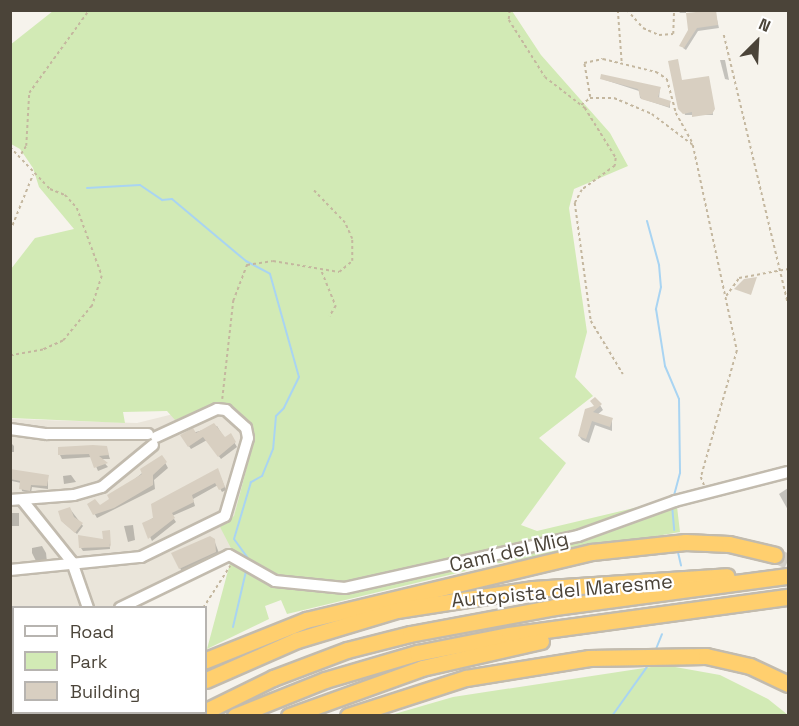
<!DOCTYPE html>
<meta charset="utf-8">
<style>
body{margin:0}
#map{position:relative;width:799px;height:726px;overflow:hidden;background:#f6f3ec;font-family:"Space Grotesk",sans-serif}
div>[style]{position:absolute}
.residential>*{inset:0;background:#eae5da}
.green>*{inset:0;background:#d2eab5}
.shadow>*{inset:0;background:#0003}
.stream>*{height:2px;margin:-1px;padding:0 1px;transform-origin:1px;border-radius:1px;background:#a9d4f2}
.building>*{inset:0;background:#d8cfc1}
.highway-tunnel>*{height:15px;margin-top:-7.5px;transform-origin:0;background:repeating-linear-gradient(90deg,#d4d0c8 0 15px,transparent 0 23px)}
.path>*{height:1.5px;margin-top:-0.75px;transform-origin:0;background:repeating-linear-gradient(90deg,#c4b79f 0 3px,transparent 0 6px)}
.roads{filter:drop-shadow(2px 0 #c2bbae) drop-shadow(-2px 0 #c2bbae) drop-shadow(0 2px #c2bbae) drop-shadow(0 -2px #c2bbae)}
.minor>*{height:10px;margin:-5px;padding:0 5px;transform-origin:5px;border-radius:5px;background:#fff}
.highway>*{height:15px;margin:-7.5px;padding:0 7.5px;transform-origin:7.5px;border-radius:7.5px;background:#ffcf6e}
span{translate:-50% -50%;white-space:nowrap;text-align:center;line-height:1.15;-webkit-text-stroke:4.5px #fff;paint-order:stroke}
.street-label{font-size:20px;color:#4b4439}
.frame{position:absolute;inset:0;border:12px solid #4b4439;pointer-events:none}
.legend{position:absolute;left:12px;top:606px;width:195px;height:108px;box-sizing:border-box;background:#fff;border:2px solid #b7b4b0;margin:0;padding:8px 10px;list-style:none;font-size:18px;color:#4b4439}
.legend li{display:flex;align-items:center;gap:12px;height:30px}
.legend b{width:30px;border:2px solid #b7b4b0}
.north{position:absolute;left:727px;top:12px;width:60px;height:60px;-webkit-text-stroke:4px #fff;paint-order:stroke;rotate:24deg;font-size:16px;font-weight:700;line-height:24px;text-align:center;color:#4b4439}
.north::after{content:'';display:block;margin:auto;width:21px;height:27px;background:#4b4439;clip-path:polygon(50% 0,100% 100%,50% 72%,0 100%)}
</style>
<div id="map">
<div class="residential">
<div style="clip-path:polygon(218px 403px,242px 416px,251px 427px,254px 439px,234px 517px,232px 560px,130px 607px,14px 608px,14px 712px,30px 713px,11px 716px,11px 419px,137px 423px)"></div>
</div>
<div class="green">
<div style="clip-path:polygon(53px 11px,512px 11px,541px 55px,610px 133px,628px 166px,574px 189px,569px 208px,587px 332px,575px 377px,593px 396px,539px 438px,566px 463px,521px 525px,537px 531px,676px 498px,680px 532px,499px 563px,287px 614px,281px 600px,265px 606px,269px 619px,207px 649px,233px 552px,220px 527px,234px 516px,254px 440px,251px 427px,242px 416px,218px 403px,175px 420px,167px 411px,123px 412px,125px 423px,11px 418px,11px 269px,35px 238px,74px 229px,39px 187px,33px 168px,20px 149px,11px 144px,10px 45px)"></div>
<div style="clip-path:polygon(664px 665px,720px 675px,768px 699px,788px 715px,391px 715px,453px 697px)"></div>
</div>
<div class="shadow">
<div style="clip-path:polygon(678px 10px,686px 10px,686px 13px,680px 13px)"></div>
<div style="clip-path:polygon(715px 11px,719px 28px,698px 31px,686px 50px,683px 48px,689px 30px)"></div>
<div style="clip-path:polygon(720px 60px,725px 60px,729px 80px,725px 79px)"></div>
<div style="clip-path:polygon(670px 62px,682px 82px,709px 79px,713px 115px,685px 115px)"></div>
<div style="clip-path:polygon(602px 79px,660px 88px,659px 99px,670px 102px,670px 108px,640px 98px,639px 91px)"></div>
<div style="clip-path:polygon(600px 405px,603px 410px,597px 415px,612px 420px,612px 431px,595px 425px,589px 443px,582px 440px,579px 436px,587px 410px)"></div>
<div style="clip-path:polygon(217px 426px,225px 439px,230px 435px,237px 447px,221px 459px,207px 440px,191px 449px,182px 436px)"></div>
<div style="clip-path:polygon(10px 442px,14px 446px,14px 452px,10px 452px)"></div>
<div style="clip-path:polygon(106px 447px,110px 459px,101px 459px,108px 467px,98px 471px,92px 457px,62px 459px,60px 455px)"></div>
<div style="clip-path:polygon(162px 457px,168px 468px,154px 480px,155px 489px,97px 518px,89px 504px,100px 507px)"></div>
<div style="clip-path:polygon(219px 473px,226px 490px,222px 492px,218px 485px,193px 499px,195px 506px,172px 516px,176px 522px,152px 541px,144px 524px)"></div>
<div style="clip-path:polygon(10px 475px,48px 476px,48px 489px,32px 487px,31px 493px,22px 491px,21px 483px,12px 481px)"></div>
<div style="clip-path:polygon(71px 475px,76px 482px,64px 484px,63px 476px)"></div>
<div style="clip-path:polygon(788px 488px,788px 510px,779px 494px)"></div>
<div style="clip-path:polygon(70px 509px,83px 526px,77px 534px,64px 523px)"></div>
<div style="clip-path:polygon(10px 513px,19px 513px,19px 526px,10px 526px)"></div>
<div style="clip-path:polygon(133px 525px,135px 540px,128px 542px,124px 526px)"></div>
<div style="clip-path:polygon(109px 532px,110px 549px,83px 551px,81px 548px,105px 541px)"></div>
<div style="clip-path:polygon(214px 540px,222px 561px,186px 579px,180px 568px)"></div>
<div style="clip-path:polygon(42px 546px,46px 553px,47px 562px,36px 561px,32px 553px,32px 548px)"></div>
<div style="clip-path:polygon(10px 651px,14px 654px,14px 664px,10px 663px)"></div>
</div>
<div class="stream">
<div style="left:87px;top:188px;width:53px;rotate:-3.2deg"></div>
<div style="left:140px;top:185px;width:27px;rotate:34deg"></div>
<div style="left:162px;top:200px;width:10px;rotate:-6deg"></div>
<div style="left:172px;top:199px;width:97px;rotate:40deg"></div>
<div style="left:246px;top:261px;width:27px;rotate:28deg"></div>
<div style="left:270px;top:274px;width:107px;rotate:74.3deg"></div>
<div style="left:299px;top:377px;width:34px;rotate:116deg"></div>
<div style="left:284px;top:408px;width:11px;rotate:135deg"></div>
<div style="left:276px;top:416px;width:33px;rotate:95deg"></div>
<div style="left:273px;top:449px;width:29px;rotate:112deg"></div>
<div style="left:262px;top:476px;width:13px;rotate:151deg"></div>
<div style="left:251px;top:482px;width:59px;rotate:106.6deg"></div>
<div style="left:234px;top:539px;width:24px;rotate:54deg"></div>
<div style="left:647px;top:221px;width:46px;rotate:74.7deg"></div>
<div style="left:659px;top:265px;width:22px;rotate:85deg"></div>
<div style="left:661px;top:287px;width:23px;rotate:103deg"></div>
<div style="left:656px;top:309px;width:58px;rotate:81deg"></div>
<div style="left:665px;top:366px;width:36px;rotate:67deg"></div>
<div style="left:679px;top:399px;width:74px;rotate:89.2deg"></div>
<div style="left:680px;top:473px;width:24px;rotate:105deg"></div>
<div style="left:672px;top:505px;width:25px;rotate:85deg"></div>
<div style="left:677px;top:548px;width:18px;rotate:77deg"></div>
<div style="left:233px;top:627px;width:57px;rotate:-76.9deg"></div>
<div style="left:656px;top:649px;width:16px;rotate:-68deg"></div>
<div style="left:612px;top:716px;width:60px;rotate:-54.5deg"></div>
</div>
<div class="building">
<div style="clip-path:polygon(716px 10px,718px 25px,697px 28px,684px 48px,679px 46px,688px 30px,686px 13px)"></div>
<div style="clip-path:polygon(678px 59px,682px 80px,709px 76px,715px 109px,712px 114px,692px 117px,692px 112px,683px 114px,678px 109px,668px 61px)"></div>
<div style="clip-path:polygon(601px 74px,661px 87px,658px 97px,671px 101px,669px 107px,641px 99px,638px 89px,600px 79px)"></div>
<div style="clip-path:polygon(757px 277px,751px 295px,734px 289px,744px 279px)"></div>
<div style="clip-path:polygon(595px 397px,602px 404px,593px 412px,613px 418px,610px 427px,592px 421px,586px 439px,578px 436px,585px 409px,594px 406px,590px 401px)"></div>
<div style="clip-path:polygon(214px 423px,225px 437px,231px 433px,236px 442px,218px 457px,203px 437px,188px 447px,180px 435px,193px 428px,196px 433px)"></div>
<div style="clip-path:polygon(93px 445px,107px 446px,109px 455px,99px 456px,108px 463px,94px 468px,89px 454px,58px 455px,58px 447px)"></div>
<div style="clip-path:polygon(162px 455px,167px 462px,153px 475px,153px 485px,114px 508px,93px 515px,87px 504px,95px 499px,100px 505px,109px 499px,107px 495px,142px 474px,140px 469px)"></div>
<div style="clip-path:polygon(218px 468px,225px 487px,219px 490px,215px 483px,192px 495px,194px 502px,172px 513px,175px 518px,148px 539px,142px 523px,153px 518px,151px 504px)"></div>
<div style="clip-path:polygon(10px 469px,49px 475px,47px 486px,31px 485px,30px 491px,19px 489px,20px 481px,10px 479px)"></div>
<div style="clip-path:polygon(70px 507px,74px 517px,83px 523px,75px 533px,61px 521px,58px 511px)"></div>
<div style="clip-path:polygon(110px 530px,111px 547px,109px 543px,110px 547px,79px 548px,78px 535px,103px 539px,102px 531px)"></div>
<div style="clip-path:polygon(210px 536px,215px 539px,216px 552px,179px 569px,171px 553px)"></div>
</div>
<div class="highway-tunnel">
<div style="left:775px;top:555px;width:14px;rotate:25deg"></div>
</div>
<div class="path">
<div style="left:510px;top:10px;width:10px;rotate:96deg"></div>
<div style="left:509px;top:20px;width:67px;rotate:57.7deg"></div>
<div style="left:545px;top:77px;width:51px;rotate:37.8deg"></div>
<div style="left:585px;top:108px;width:59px;rotate:58.2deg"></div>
<div style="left:616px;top:158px;width:8px;rotate:97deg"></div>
<div style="left:615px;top:166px;width:41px;rotate:144deg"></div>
<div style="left:582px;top:190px;width:15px;rotate:118deg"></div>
<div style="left:575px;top:203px;width:119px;rotate:82.3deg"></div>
<div style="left:591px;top:321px;width:62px;rotate:58.9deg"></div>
<div style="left:618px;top:10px;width:53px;rotate:85.7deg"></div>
<div style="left:627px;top:10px;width:24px;rotate:48deg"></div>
<div style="left:643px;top:28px;width:17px;rotate:24deg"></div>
<div style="left:659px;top:35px;width:14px;rotate:-4deg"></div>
<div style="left:673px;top:34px;width:24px;rotate:-88deg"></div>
<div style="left:724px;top:35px;width:276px;rotate:76.6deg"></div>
<div style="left:590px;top:97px;width:35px;rotate:-100deg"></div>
<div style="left:584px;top:63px;width:19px;rotate:-12deg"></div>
<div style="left:603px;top:59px;width:55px;rotate:13.8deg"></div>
<div style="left:656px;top:72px;width:13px;rotate:32deg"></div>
<div style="left:667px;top:79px;width:35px;rotate:75deg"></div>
<div style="left:676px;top:113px;width:33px;rotate:61deg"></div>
<div style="left:581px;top:105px;width:11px;rotate:-38deg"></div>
<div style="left:590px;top:98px;width:24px"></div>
<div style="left:614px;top:98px;width:41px;rotate:22.8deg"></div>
<div style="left:652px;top:114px;width:51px;rotate:37.1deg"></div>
<div style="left:693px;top:145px;width:211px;rotate:77.9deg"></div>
<div style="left:737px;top:351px;width:131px;rotate:105.9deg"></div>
<div style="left:701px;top:477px;width:9px;rotate:69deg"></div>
<div style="left:10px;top:147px;width:58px;rotate:46.4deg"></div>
<div style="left:50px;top:189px;width:16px;rotate:22deg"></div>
<div style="left:65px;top:195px;width:18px;rotate:47deg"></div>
<div style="left:77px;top:208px;width:72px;rotate:69.8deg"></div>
<div style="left:102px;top:276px;width:32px;rotate:108deg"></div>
<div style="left:92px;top:306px;width:45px;rotate:129.6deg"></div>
<div style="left:63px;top:341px;width:22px;rotate:156deg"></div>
<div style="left:43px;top:350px;width:34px;rotate:170deg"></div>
<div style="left:21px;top:154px;width:9px;rotate:-58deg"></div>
<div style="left:26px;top:146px;width:53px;rotate:-86.8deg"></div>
<div style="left:29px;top:93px;width:102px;rotate:-54.1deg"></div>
<div style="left:10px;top:231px;width:61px;rotate:-68deg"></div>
<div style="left:322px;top:272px;width:37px;rotate:68deg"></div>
<div style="left:336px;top:306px;width:12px;rotate:121deg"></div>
<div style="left:726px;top:296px;width:22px;rotate:-54deg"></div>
<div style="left:739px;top:278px;width:50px;rotate:-10.4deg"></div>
<div style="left:222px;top:399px;width:99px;rotate:-83.6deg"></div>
<div style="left:233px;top:301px;width:39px;rotate:-69deg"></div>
<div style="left:247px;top:265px;width:26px;rotate:-9deg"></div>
<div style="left:273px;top:261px;width:67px;rotate:9.5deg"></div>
<div style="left:339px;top:272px;width:17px;rotate:-40deg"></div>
<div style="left:352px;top:261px;width:22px;rotate:-90deg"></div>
<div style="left:352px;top:239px;width:17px;rotate:-114deg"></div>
<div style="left:345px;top:223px;width:45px;rotate:-134.1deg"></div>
<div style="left:203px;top:608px;width:50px;rotate:-57.3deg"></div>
<div style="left:20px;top:716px;width:5px;rotate:-53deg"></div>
<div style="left:54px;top:716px;width:6px;rotate:-45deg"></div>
</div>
<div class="roads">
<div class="minor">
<div style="left:10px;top:429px;width:37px;rotate:8deg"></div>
<div style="left:47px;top:434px;width:101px"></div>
<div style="left:10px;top:500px;width:64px;rotate:-4.5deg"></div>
<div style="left:74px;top:495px;width:29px;rotate:-16deg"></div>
<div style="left:102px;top:487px;width:66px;rotate:-39.5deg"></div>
<div style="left:23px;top:501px;width:78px;rotate:51.2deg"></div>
<div style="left:72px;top:562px;width:49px;rotate:70.8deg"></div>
<div style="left:10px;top:570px;width:132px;rotate:-5.7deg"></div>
<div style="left:141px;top:557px;width:93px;rotate:-26deg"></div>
<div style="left:225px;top:516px;width:81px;rotate:-73.6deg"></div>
<div style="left:248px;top:438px;width:10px;rotate:-101deg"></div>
<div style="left:246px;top:428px;width:27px;rotate:-138deg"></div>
<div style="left:226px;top:410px;width:9px;rotate:-174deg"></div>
<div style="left:217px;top:409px;width:67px;rotate:155.3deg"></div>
<div style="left:120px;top:608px;width:121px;rotate:-25.9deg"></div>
<div style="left:229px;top:555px;width:53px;rotate:29.5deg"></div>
<div style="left:275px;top:581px;width:70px;rotate:5.7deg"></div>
<div style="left:345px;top:588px;width:239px;rotate:-12.6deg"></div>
<div style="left:578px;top:536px;width:103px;rotate:-19.8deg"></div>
<div style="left:675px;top:501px;width:117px;rotate:-14.4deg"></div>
<div style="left:10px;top:629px;width:4px"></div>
</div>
<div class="highway">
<div style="left:206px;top:660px;width:108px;rotate:-21.8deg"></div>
<div style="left:306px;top:620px;width:294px;rotate:-13.4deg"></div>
<div style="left:592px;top:552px;width:94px;rotate:-6.1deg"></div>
<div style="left:685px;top:542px;width:44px;rotate:2.6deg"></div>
<div style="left:729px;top:544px;width:47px;rotate:13.4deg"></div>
<div style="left:206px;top:680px;width:99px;rotate:-23.7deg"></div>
<div style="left:297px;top:640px;width:104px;rotate:-16.7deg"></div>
<div style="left:397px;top:610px;width:138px;rotate:-8.8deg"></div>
<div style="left:533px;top:589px;width:194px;rotate:-3.8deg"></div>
<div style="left:206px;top:711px;width:75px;rotate:-26.2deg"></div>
<div style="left:273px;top:678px;width:79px;rotate:-20.7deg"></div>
<div style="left:347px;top:650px;width:65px;rotate:-14.3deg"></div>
<div style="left:410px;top:634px;width:147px;rotate:-10.5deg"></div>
<div style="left:555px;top:607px;width:235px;rotate:-7.6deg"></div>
<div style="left:111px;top:716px;width:6px;rotate:-45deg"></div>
<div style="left:145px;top:716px;width:6px;rotate:-39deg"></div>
<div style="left:235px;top:716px;width:97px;rotate:-21.8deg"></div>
<div style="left:325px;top:680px;width:96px;rotate:-16.4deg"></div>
<div style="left:417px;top:653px;width:94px;rotate:-11.1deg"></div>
<div style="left:509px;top:635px;width:282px;rotate:-7.8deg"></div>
<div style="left:289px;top:716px;width:141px;rotate:-19.8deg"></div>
<div style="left:422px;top:668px;width:122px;rotate:-12.8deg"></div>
<div style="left:348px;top:716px;width:124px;rotate:-17.9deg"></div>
<div style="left:466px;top:678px;width:125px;rotate:-9.2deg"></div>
<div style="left:589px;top:658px;width:117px;rotate:-1deg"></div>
<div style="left:706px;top:656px;width:45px;rotate:12.8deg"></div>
<div style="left:750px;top:666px;width:42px;rotate:25.3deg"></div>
</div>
</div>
<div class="street-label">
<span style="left:509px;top:552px;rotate:-13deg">Camí del Mig</span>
<span style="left:562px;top:591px;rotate:-5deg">Autopista del Maresme</span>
</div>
<div class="frame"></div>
<ul class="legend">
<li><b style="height:8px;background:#fff"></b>Road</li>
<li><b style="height:16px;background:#d2eab5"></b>Park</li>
<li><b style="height:16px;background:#d8cfc1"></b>Building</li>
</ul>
<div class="north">N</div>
</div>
